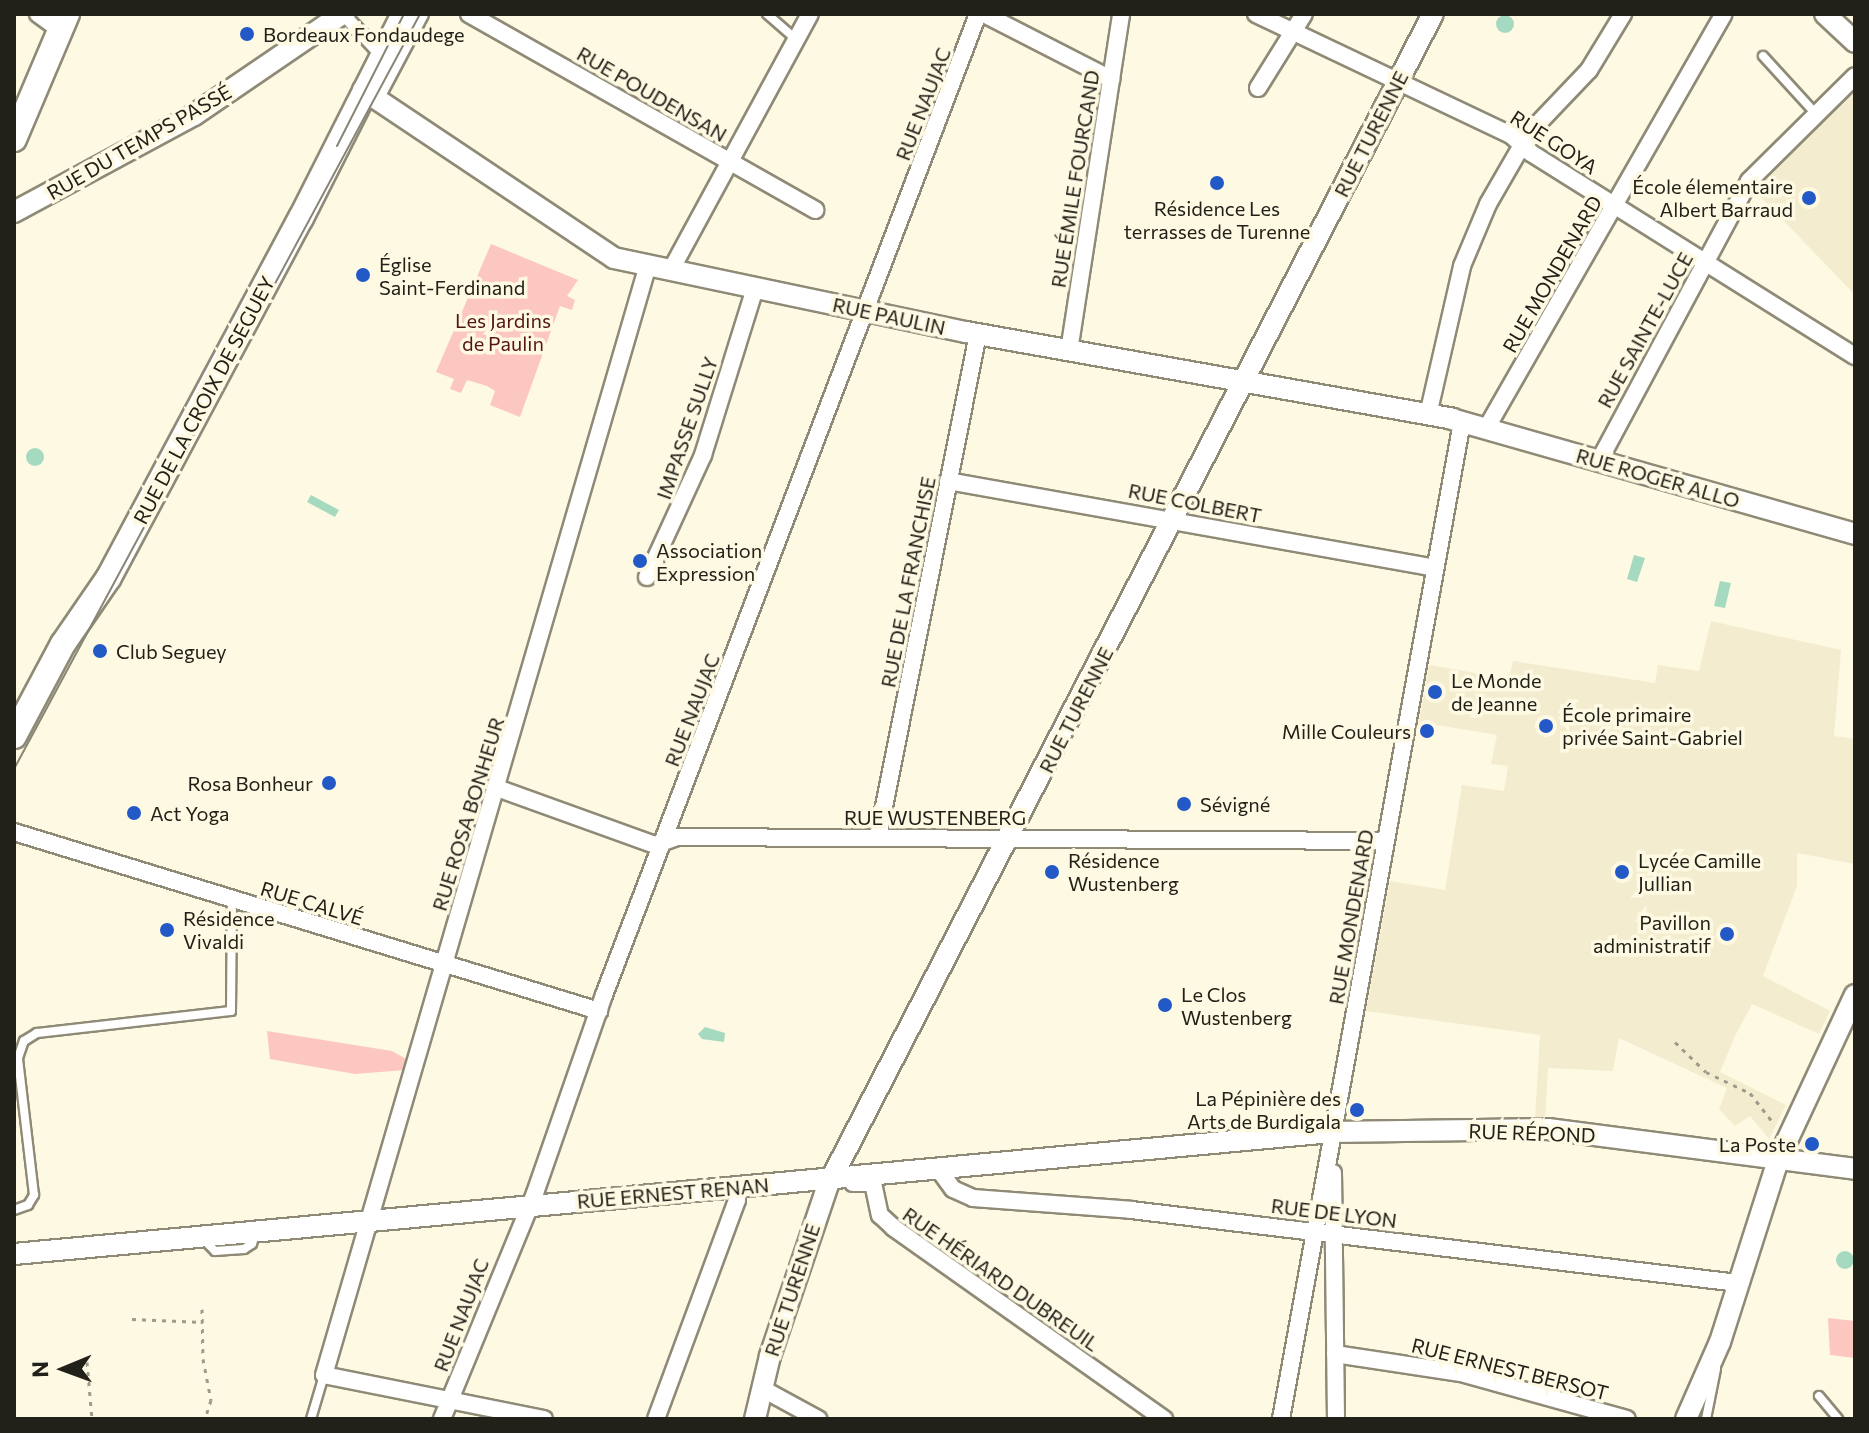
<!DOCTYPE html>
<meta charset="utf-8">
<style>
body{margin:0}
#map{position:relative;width:1869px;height:1433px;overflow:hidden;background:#fef9e3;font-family:Commissioner,sans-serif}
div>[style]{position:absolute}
.built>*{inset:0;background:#f3eccf}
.green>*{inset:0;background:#fcc7bf}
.water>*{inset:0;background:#a6dac0}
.round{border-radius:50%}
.path>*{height:3px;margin-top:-1.5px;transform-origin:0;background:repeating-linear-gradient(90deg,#9f9b8b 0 4px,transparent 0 10px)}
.roads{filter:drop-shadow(2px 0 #8f8a76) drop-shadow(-2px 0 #8f8a76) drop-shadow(0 2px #8f8a76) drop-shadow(0 -2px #8f8a76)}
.service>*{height:8px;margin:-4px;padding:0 4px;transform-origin:4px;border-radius:4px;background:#fff}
.pedestrian>*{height:12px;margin:-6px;padding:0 6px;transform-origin:6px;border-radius:6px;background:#fff}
.minor>*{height:16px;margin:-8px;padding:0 8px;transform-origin:8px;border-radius:8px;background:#fff}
.tertiary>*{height:20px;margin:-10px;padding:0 10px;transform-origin:10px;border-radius:10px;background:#fff}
.secondary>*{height:24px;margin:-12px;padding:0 12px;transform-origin:12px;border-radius:12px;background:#fff}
.tram>*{height:2px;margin:-1px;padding:0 1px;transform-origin:1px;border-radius:1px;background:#888576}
.dots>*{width:22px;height:22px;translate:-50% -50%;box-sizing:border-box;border:4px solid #fef9e3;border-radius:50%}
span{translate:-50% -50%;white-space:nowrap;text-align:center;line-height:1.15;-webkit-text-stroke:7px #fef9e3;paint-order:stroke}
.poi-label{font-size:20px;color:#222119}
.left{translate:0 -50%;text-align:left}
.right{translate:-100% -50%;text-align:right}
.street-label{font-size:20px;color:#222119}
.park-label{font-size:20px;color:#55160f}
.frame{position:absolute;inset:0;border:16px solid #222119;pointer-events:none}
.north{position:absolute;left:24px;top:1329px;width:80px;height:80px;-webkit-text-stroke:6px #fef9e3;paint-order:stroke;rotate:269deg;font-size:22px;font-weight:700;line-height:32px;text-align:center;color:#222119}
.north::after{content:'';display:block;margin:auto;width:28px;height:36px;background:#222119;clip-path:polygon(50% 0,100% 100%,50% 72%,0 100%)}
</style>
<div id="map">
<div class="built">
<div style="clip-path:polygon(1855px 89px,1855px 295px,1755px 191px)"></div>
<div style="clip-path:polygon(1711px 621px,1841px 650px,1834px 736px,1855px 739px,1855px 864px,1797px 853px,1797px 886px,1763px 976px,1830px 1011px,1819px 1034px,1752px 1004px,1735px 1036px,1720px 1072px,1786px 1105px,1769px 1139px,1750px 1116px,1735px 1126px,1719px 1109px,1727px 1088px,1619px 1038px,1613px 1071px,1548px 1068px,1545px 1120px,1535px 1119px,1540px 1035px,1366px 1011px,1390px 881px,1445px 890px,1462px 785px,1504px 791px,1508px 766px,1491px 764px,1497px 735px,1419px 722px,1429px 665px,1509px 679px,1513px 661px,1655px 683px,1658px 665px,1699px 671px)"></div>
</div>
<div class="green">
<div style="clip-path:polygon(491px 244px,578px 280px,567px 296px,575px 300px,572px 310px,560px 306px,520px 417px,490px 405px,495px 391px,487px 386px,467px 380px,461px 393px,450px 389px,454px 379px,436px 372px)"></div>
<div style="clip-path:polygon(267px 1031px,392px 1051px,408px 1060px,405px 1070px,355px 1074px,270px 1059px)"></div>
<div style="clip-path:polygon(1828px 1318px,1855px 1321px,1855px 1358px,1830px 1355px)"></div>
</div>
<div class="water">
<div class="round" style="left:1496px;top:15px;width:18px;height:18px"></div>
<div class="round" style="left:26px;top:448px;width:18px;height:18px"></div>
<div style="clip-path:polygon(311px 495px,339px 510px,335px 517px,307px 502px)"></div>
<div style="clip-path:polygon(1634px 555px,1645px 558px,1637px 582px,1627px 579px)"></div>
<div style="clip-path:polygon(1720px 581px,1731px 583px,1725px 608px,1714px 606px)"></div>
<div style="clip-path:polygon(705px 1027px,725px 1033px,724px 1042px,702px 1039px,698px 1034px)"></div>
<div class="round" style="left:1836px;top:1251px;width:18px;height:18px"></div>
</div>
<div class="path">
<div style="left:1675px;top:1042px;width:43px;rotate:44.1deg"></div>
<div style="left:1706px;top:1072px;width:49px;rotate:25.5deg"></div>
<div style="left:1750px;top:1093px;width:39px;rotate:52deg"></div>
<div style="left:202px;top:1309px;width:50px;rotate:88.9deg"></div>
<div style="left:203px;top:1359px;width:42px;rotate:79deg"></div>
<div style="left:211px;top:1400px;width:20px;rotate:108deg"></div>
<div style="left:132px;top:1319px;width:71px;rotate:2.4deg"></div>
<div style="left:87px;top:1362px;width:57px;rotate:85deg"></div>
</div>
<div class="roads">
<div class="service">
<div style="left:767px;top:14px;width:38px;rotate:41deg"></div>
<div style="left:1763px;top:56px;width:79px;rotate:47.6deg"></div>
<div style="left:14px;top:1210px;width:15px;rotate:-20deg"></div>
<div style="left:28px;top:1205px;width:12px;rotate:-59deg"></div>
<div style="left:34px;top:1195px;width:138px;rotate:-96.7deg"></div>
<div style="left:18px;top:1058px;width:18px;rotate:-71deg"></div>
<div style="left:24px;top:1041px;width:15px;rotate:-32deg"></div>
<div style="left:37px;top:1033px;width:195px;rotate:-6.5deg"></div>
<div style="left:231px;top:1011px;width:111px;rotate:-89.5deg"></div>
<div style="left:203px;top:1239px;width:17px;rotate:45deg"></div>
<div style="left:215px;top:1251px;width:29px;rotate:-4deg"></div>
<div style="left:244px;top:1249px;width:9px;rotate:-32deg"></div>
<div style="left:252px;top:1244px;width:13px;rotate:-72deg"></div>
<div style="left:1819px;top:1396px;width:30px;rotate:50deg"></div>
<div style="left:311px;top:1419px;width:46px;rotate:-73.5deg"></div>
<div style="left:1706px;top:1419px;width:51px;rotate:-78.7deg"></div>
</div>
<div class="pedestrian">
<div style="left:349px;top:14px;width:4px;rotate:135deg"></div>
<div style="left:346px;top:17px;width:42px;rotate:46.9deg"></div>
<div style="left:375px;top:48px;width:4px;rotate:27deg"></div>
<div style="left:379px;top:50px;width:8px;rotate:-60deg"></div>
</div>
<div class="minor">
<div style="left:38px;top:14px;width:27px;rotate:36deg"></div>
<div style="left:469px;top:14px;width:398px;rotate:29.5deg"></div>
<div style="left:984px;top:14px;width:143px;rotate:27.1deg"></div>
<div style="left:1256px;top:14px;width:282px;rotate:25.4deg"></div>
<div style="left:1511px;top:135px;width:27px;rotate:42deg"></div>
<div style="left:1531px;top:153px;width:382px;rotate:32.1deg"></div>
<div style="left:1258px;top:88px;width:87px;rotate:-58.1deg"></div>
<div style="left:376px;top:97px;width:94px;rotate:-62.1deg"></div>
<div style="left:671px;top:270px;width:291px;rotate:-61.5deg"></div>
<div style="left:1069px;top:351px;width:341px;rotate:-81.2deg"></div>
<div style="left:1428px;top:415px;width:153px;rotate:-77.1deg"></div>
<div style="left:1462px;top:266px;width:67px;rotate:-67.2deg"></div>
<div style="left:1488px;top:204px;width:82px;rotate:-60deg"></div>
<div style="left:1529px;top:133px;width:87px;rotate:-46.4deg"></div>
<div style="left:1589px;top:70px;width:66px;rotate:-58.7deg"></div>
<div style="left:1486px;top:429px;width:478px;rotate:-60.2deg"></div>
<div style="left:1599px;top:461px;width:318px;rotate:-61.8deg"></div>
<div style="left:1749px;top:181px;width:149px;rotate:-44.7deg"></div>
<div style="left:948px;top:481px;width:494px;rotate:10.1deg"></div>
<div style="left:647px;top:577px;width:134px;rotate:-65.3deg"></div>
<div style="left:703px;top:455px;width:175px;rotate:-72.7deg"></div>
<div style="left:497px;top:788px;width:168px;rotate:19.8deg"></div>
<div style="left:655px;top:845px;width:23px;rotate:-20deg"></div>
<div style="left:677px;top:837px;width:708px;rotate:0.32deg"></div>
<div style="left:14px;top:832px;width:612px;rotate:17.01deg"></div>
<div style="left:878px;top:837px;width:513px;rotate:-78.76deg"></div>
<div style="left:937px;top:1167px;width:27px;rotate:54deg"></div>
<div style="left:953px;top:1189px;width:22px;rotate:24deg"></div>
<div style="left:973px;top:1198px;width:158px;rotate:4.3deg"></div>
<div style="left:1131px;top:1210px;width:611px;rotate:6.86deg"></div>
<div style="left:1333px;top:1173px;width:246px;rotate:89.3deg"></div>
<div style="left:853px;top:1183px;width:20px"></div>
<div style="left:873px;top:1183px;width:33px;rotate:78deg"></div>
<div style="left:880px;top:1215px;width:19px;rotate:43deg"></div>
<div style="left:894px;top:1228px;width:331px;rotate:35.3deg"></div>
<div style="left:1335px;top:1354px;width:127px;rotate:8.6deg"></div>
<div style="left:1461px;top:1373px;width:172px;rotate:15.5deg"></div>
<div style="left:763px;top:1389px;width:63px;rotate:28.6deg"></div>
<div style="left:442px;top:1419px;width:244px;rotate:-67.6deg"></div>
<div style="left:535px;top:1193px;width:210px;rotate:-70.8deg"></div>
<div style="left:604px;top:995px;width:1050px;rotate:-69.13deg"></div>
<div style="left:544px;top:1419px;width:224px;rotate:-168.7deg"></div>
<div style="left:324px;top:1375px;width:1156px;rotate:-73.73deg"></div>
<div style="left:656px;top:1419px;width:233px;rotate:-69.7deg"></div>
<div style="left:737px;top:1200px;width:13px;rotate:-94deg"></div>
<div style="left:1281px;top:1419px;width:1013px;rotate:-79.71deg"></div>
</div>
<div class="tertiary">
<div style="left:1825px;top:14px;width:41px;rotate:43deg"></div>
<div style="left:363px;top:90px;width:302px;rotate:33.8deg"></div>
<div style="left:614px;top:258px;width:360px;rotate:11.9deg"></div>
<div style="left:966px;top:332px;width:494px;rotate:10.1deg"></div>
<div style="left:1452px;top:419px;width:419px;rotate:15.9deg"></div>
<div style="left:14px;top:212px;width:204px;rotate:-28.3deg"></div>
<div style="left:194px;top:115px;width:179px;rotate:-34.3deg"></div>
<div style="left:14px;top:1254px;width:1324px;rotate:-5.29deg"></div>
<div style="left:1332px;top:1132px;width:216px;rotate:-0.8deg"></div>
<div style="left:1548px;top:1129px;width:310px;rotate:7.4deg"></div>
<div style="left:755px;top:1419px;width:65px;rotate:-76.6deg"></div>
<div style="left:770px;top:1356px;width:181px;rotate:-71.3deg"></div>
<div style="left:828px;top:1185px;width:1318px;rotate:-62.68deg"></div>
<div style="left:1686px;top:1419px;width:84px;rotate:-66.2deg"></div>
<div style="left:1720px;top:1342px;width:191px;rotate:-72.3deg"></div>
<div style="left:1778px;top:1160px;width:182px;rotate:-65deg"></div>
</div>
<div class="secondary">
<div style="left:14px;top:139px;width:136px;rotate:-67deg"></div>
<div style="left:14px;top:736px;width:104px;rotate:-62deg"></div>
<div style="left:63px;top:644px;width:81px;rotate:-55.5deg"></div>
<div style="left:109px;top:577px;width:407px;rotate:-61.9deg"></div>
<div style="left:301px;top:218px;width:229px;rotate:-63.2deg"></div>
</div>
</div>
<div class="tram">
<div style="left:337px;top:146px;width:148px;rotate:-63.1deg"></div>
<div style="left:14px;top:769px;width:857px;rotate:-61.73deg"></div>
</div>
<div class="dots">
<div style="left:247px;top:34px;background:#2259c6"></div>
<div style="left:1217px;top:183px;background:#2259c6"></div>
<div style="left:1809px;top:198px;background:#2259c6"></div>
<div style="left:363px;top:275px;background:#2259c6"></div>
<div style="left:640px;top:561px;background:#2259c6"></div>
<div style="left:100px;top:651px;background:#2259c6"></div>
<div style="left:1435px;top:692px;background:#2259c6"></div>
<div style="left:1546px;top:726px;background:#2259c6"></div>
<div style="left:1427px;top:731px;background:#2259c6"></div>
<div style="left:329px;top:783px;background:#2259c6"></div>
<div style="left:1184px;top:804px;background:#2259c6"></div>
<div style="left:134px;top:813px;background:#2259c6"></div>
<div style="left:1052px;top:872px;background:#2259c6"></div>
<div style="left:1622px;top:872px;background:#2259c6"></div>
<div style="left:167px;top:930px;background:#2259c6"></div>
<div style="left:1727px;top:934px;background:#2259c6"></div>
<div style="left:1165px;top:1005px;background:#2259c6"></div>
<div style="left:1357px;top:1110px;background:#2259c6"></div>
<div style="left:1812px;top:1144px;background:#2259c6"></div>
</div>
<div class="poi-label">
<span class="left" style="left:263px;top:34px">Bordeaux Fondaudege</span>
<span class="right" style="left:1793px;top:198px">École élementaire<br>Albert Barraud</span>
<span style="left:1217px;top:220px">Résidence Les<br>terrasses de Turenne</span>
<span class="left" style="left:379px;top:276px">Église<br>Saint-Ferdinand</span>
<span class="left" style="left:656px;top:562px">Association<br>Expression</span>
<span class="left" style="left:116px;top:651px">Club Seguey</span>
<span class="left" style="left:1451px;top:692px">Le Monde<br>de Jeanne</span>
<span class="left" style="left:1562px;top:726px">École primaire<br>privée Saint-Gabriel</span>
<span class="right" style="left:1411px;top:731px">Mille Couleurs</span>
<span class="right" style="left:313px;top:783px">Rosa Bonheur</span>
<span class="left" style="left:1200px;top:804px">Sévigné</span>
<span class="left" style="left:150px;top:813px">Act Yoga</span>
<span class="left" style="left:1068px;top:872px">Résidence<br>Wustenberg</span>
<span class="left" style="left:1638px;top:872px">Lycée Camille<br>Jullian</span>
<span class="left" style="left:183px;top:930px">Résidence<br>Vivaldi</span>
<span class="right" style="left:1711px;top:934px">Pavillon<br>administratif</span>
<span class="left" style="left:1181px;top:1006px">Le Clos<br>Wustenberg</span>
<span class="right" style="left:1341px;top:1110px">La Pépinière des<br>Arts de Burdigala</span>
<span class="right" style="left:1796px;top:1144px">La Poste</span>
</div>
<div class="street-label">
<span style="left:652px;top:94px;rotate:30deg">RUE POUDENSAN</span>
<span style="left:923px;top:104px;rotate:-69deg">RUE NAUJAC</span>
<span style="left:1371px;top:134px;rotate:-63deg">RUE TURENNE</span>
<span style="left:139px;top:142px;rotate:-30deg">RUE DU TEMPS PASSÉ</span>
<span style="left:1554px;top:142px;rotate:33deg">RUE GOYA</span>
<span style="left:1075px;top:179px;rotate:-81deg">RUE ÉMILE FOURCAND</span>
<span style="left:1552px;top:274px;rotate:-60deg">RUE MONDENARD</span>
<span style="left:889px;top:316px;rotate:12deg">RUE PAULIN</span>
<span style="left:1645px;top:330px;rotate:-61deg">RUE SAINTE-LUCE</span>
<span style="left:204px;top:400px;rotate:-62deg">RUE DE LA CROIX DE SEGUEY</span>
<span style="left:687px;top:428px;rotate:-71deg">IMPASSE SULLY</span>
<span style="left:1658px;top:478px;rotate:16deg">RUE ROGER ALLO</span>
<span style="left:1195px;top:503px;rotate:11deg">RUE COLBERT</span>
<span style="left:908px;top:582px;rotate:-79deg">RUE DE LA FRANCHISE</span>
<span style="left:692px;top:710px;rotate:-69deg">RUE NAUJAC</span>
<span style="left:1076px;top:710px;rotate:-63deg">RUE TURENNE</span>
<span style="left:468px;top:814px;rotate:-73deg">RUE ROSA BONHEUR</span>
<span style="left:935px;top:817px">RUE WUSTENBERG</span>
<span style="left:312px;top:903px;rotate:17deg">RUE CALVÉ</span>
<span style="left:1351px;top:917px;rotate:-80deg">RUE MONDENARD</span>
<span style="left:1532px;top:1133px;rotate:2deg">RUE RÉPOND</span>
<span style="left:673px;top:1193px;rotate:-5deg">RUE ERNEST RENAN</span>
<span style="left:1334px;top:1213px;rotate:7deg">RUE DE LYON</span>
<span style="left:1001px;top:1279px;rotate:35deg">RUE HÉRIARD DUBREUIL</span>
<span style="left:792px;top:1290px;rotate:-72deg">RUE TURENNE</span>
<span style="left:461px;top:1315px;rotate:-69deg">RUE NAUJAC</span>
<span style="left:1510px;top:1369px;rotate:14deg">RUE ERNEST BERSOT</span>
</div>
<div class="park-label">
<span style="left:503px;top:332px">Les Jardins<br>de Paulin</span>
</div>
<div class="frame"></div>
<div class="north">N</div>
</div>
